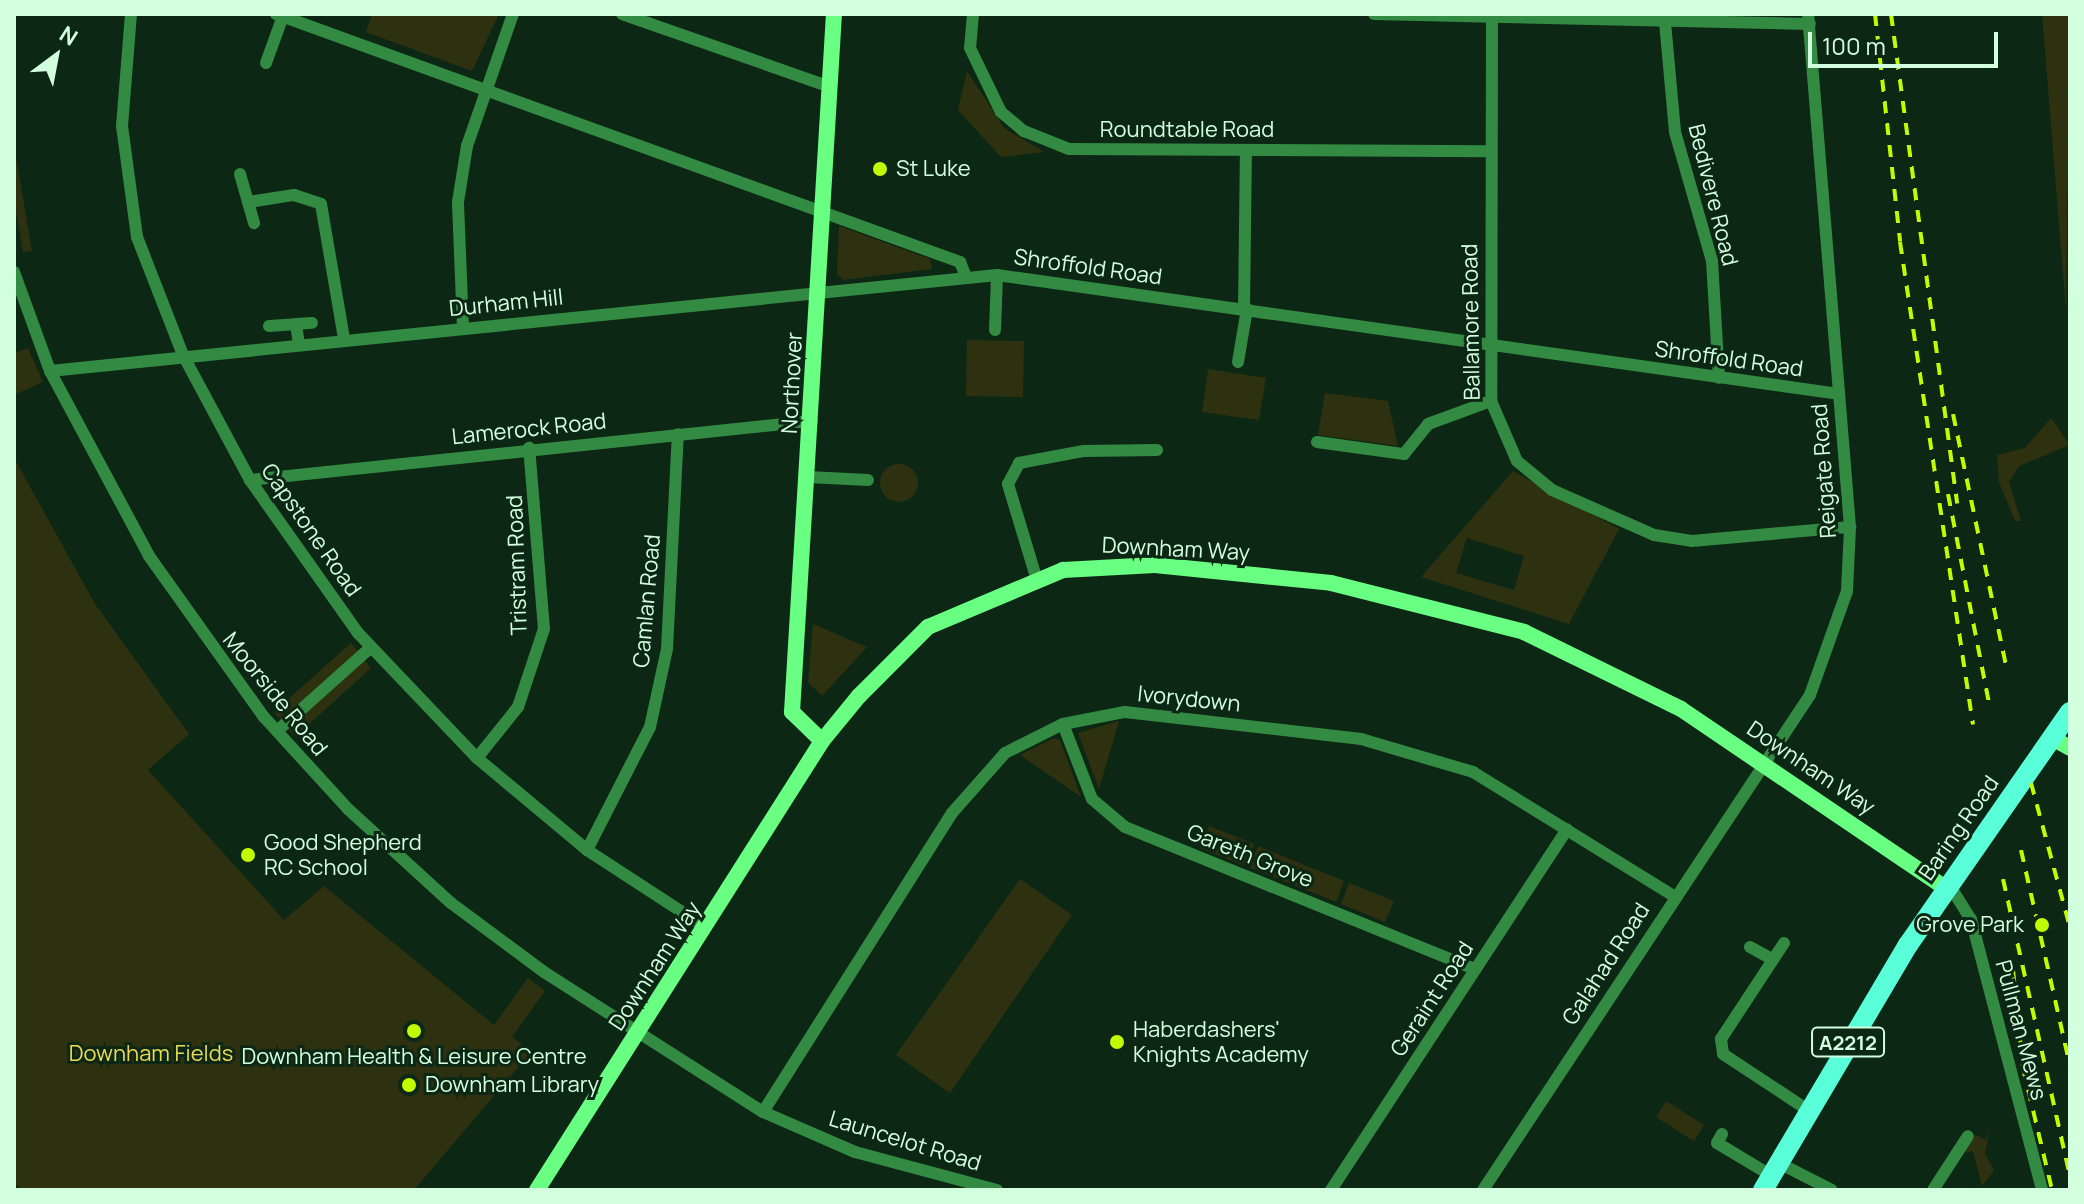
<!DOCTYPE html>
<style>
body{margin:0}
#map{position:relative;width:2084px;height:1204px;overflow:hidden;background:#0d2715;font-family:Manrope,sans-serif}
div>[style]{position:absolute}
.green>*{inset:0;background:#2e310f}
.round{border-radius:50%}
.street>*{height:12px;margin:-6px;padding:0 6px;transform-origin:6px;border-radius:6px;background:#338a42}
.secondary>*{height:16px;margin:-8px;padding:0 8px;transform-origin:8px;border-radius:8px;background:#69ff82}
.primary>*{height:20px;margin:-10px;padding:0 10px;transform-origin:10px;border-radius:10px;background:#59ffd8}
.rail>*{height:4px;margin-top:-2px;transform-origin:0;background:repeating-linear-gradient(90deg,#c1fd00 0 12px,transparent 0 22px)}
.dots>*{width:22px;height:22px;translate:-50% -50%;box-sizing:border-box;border:4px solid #0d2715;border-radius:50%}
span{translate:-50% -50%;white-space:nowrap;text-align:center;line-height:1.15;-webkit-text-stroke:6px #0d2715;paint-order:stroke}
.shield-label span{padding:2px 6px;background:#0d2715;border:2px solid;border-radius:6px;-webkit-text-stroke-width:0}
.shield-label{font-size:20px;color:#d2ffde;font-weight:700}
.street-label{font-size:22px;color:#d2ffde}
.poi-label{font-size:22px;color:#d2ffde}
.left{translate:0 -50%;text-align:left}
.right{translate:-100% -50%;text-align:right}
.park-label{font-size:22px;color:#ebda52}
.frame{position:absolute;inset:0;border:16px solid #d2ffde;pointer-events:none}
.north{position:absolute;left:16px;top:16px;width:80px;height:80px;-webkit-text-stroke:6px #0d2715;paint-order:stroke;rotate:32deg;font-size:22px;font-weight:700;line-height:32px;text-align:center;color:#d2ffde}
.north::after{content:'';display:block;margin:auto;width:28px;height:36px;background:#d2ffde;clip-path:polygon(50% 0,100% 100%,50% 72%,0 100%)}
.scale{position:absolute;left:1808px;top:32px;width:190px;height:36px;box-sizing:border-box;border:4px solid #d2ffde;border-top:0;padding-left:10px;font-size:24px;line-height:28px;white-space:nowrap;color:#d2ffde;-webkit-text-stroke:6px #0d2715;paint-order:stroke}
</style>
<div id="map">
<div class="green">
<div style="clip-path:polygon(372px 14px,499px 14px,472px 71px,366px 32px)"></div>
<div style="clip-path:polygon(2042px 14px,2070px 14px,2066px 311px,2049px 100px)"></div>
<div style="clip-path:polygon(967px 71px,1004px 128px,1044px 152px,1001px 157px,958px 110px)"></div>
<div style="clip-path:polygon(14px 146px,32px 251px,23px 252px,14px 199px)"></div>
<div style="clip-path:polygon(839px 226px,930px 259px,932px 269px,843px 280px,837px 274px)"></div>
<div style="clip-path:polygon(967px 340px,1024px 341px,1023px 397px,966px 396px)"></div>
<div style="clip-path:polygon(28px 348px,43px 382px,14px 395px,14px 353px)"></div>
<div style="clip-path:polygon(1208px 369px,1266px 378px,1259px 420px,1202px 412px)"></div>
<div style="clip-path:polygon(1325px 393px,1388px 401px,1398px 446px,1318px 435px)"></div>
<div style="clip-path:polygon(2051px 418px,2070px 445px,2019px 466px,2009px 482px,2021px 521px,2015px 521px,1999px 482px,1997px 455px,2025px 448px)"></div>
<div style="clip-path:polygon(14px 458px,95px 604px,189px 734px,148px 770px,284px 920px,324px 886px,494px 1025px,528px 978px,545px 991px,512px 1037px,531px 1052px,414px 1190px,23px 1190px,14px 1183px)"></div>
<div class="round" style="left:880px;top:464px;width:38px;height:38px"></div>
<div style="clip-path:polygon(evenodd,1513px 471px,1619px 529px,1569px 624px,1421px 577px,1513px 471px,1467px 538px,1524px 556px,1514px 590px,1456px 573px,1467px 538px)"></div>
<div style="clip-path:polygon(813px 624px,867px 647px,822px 696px,808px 682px)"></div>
<div style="clip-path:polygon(351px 643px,358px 651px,281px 720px,274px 712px)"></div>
<div style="clip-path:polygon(364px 660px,371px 668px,295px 737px,288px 729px)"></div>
<div style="clip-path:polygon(1119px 721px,1107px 762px,1099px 789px,1078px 733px)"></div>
<div style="clip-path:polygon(1054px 738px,1060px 740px,1081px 797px,1020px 755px)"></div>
<div style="clip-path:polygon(1209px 826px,1254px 844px,1245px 866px,1200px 848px)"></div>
<div style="clip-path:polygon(1258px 846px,1344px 881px,1336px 902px,1249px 867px)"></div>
<div style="clip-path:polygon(1020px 879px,1072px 915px,950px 1093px,896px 1055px)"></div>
<div style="clip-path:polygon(1349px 883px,1394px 901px,1385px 922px,1341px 904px)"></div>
<div style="clip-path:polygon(1666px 1101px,1704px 1125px,1694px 1141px,1656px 1117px)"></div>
<div style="clip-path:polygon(1990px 1128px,1985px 1153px,1994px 1171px,1982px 1186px,1973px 1151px,1964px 1153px,1973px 1134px,1986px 1140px)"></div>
</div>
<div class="street">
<div style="left:131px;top:14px;width:112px;rotate:94.6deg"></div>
<div style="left:122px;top:126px;width:112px;rotate:82.3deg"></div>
<div style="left:137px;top:237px;width:127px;rotate:68.7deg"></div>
<div style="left:183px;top:355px;width:142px;rotate:61.8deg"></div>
<div style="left:250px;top:480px;width:187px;rotate:54.8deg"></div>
<div style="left:358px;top:633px;width:173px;rotate:46.4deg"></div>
<div style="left:477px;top:758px;width:143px;rotate:39.9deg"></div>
<div style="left:587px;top:850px;width:141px;rotate:33.1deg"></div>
<div style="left:276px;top:14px;width:728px;rotate:19.93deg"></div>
<div style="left:960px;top:262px;width:16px;rotate:68deg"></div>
<div style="left:622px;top:14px;width:221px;rotate:19.3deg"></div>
<div style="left:973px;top:14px;width:34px;rotate:95deg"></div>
<div style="left:970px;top:48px;width:71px;rotate:64.2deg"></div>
<div style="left:1001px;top:112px;width:30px;rotate:40deg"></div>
<div style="left:1024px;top:131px;width:48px;rotate:21.8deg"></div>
<div style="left:1069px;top:149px;width:420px;rotate:0.3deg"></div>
<div style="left:1374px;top:14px;width:436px;rotate:1.3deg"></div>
<div style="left:1492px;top:14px;width:387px;rotate:90.1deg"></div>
<div style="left:1491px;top:401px;width:65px;rotate:66.6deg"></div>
<div style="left:1517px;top:461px;width:45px;rotate:39.6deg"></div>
<div style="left:1552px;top:490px;width:111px;rotate:23.8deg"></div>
<div style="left:1654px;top:535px;width:38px;rotate:9deg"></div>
<div style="left:1692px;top:541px;width:159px;rotate:-5.1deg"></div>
<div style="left:1665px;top:22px;width:110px;rotate:84.8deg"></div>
<div style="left:1675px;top:132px;width:134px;rotate:74deg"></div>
<div style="left:1712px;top:261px;width:117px;rotate:86.6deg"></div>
<div style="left:266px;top:63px;width:50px;rotate:-70.1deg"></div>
<div style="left:240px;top:174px;width:29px;rotate:74deg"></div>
<div style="left:248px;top:202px;width:47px;rotate:-8.7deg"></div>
<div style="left:294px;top:195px;width:28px;rotate:18deg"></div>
<div style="left:321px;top:204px;width:136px;rotate:80.3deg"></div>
<div style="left:248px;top:202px;width:22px;rotate:74deg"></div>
<div style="left:14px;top:272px;width:105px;rotate:70deg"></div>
<div style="left:50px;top:371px;width:210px;rotate:61.8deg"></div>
<div style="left:149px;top:556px;width:198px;rotate:54.5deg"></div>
<div style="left:264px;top:717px;width:125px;rotate:47.6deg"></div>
<div style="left:348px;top:809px;width:139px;rotate:42.4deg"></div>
<div style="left:451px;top:903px;width:116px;rotate:36.6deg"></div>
<div style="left:544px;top:972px;width:260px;rotate:32.6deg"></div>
<div style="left:763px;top:1112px;width:100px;rotate:23.5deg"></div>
<div style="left:855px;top:1152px;width:147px;rotate:15deg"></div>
<div style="left:1244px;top:309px;width:159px;rotate:-89.3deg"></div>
<div style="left:269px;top:326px;width:27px;rotate:-4deg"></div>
<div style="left:463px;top:328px;width:126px;rotate:-92.3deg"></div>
<div style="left:458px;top:202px;width:57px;rotate:-80.9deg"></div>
<div style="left:467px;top:146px;width:140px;rotate:-70.8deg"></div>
<div style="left:995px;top:330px;width:55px;rotate:-87.9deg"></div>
<div style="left:299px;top:344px;width:20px;rotate:-99deg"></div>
<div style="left:296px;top:324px;width:16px;rotate:-4deg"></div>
<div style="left:1238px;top:362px;width:54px;rotate:-80.4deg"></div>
<div style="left:50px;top:371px;width:952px;rotate:-5.79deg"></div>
<div style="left:997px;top:275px;width:850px;rotate:8.04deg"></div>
<div style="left:1317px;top:442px;width:88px;rotate:7.9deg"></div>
<div style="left:1404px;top:454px;width:38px;rotate:-51deg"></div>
<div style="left:1428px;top:424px;width:67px;rotate:-20.1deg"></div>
<div style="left:808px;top:477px;width:60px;rotate:2.9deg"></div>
<div style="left:250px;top:480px;width:565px;rotate:-5.99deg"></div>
<div style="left:1036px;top:577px;width:97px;rotate:-106.8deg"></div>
<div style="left:1008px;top:484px;width:24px;rotate:-62deg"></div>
<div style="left:1019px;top:463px;width:66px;rotate:-10.5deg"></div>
<div style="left:1084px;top:451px;width:73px;rotate:-0.8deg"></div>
<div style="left:1063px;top:724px;width:80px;rotate:68.9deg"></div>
<div style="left:1092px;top:799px;width:43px;rotate:40.3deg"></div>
<div style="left:1125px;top:827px;width:378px;rotate:22.1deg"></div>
<div style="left:277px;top:731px;width:125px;rotate:-41.7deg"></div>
<div style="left:477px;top:758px;width:65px;rotate:-51.2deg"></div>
<div style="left:518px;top:707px;width:82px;rotate:-71.6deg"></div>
<div style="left:544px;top:629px;width:182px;rotate:-94.7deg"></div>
<div style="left:587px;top:850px;width:138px;rotate:-62.9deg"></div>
<div style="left:650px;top:727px;width:80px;rotate:-77.7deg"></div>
<div style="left:667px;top:649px;width:215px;rotate:-87.1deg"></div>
<div style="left:1950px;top:886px;width:39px;rotate:58deg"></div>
<div style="left:1971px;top:919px;width:280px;rotate:75.3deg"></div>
<div style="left:1784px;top:943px;width:115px;rotate:123.3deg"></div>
<div style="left:1721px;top:1039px;width:15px;rotate:82deg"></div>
<div style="left:1723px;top:1054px;width:102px;rotate:33.4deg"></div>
<div style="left:1750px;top:947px;width:26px;rotate:29deg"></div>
<div style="left:763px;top:1112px;width:354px;rotate:-57.7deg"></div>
<div style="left:952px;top:813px;width:80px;rotate:-48.5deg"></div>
<div style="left:1005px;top:753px;width:65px;rotate:-26.6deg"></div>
<div style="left:1063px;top:724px;width:63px;rotate:-11deg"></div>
<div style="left:1125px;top:712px;width:238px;rotate:6.5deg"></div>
<div style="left:1361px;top:739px;width:117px;rotate:16.4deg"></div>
<div style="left:1473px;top:772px;width:236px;rotate:31.7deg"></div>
<div style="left:1722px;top:1134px;width:10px;rotate:119deg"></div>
<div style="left:1717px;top:1143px;width:64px;rotate:31deg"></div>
<div style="left:1779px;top:1163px;width:59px;rotate:27deg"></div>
<div style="left:1331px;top:1190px;width:431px;rotate:-56.8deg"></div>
<div style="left:1483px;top:1190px;width:593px;rotate:-56.55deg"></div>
<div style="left:1810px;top:695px;width:110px;rotate:-70.4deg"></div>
<div style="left:1847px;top:591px;width:64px;rotate:-87.3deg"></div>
<div style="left:1850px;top:527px;width:515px;rotate:-94.68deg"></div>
<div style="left:1933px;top:1190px;width:64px;rotate:-57.1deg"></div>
</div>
<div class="secondary">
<div style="left:2054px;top:739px;width:18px;rotate:29deg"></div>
<div style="left:822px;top:741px;width:42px;rotate:-136deg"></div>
<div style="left:792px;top:712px;width:699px;rotate:-86.56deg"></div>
<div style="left:537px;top:1190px;width:532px;rotate:-57.59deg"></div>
<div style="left:822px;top:741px;width:58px;rotate:-50.6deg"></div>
<div style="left:859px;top:696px;width:98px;rotate:-45deg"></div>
<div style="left:928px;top:627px;width:147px;rotate:-22.9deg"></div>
<div style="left:1063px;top:570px;width:92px;rotate:-3.1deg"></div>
<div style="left:1155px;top:565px;width:177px;rotate:5.8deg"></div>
<div style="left:1331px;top:583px;width:199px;rotate:14.2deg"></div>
<div style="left:1524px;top:632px;width:175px;rotate:26.1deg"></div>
<div style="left:1681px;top:709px;width:321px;rotate:34.1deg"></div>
</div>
<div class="primary">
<div style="left:1763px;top:1190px;width:285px;rotate:-59.4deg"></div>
<div style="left:1908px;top:945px;width:284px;rotate:-55.2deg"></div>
</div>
<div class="rail">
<div style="left:1875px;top:14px;width:229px;rotate:83.7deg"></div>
<div style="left:1900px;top:242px;width:488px;rotate:81.4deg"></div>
<div style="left:1891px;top:14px;width:494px;rotate:82.3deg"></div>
<div style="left:1953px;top:414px;width:258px;rotate:78.1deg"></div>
<div style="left:1948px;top:494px;width:213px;rotate:78.9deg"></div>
<div style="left:2031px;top:783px;width:150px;rotate:74.9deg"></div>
<div style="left:2021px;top:850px;width:221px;rotate:77.2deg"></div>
<div style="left:2003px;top:879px;width:305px;rotate:77.3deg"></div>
<div style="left:2013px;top:970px;width:99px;rotate:84.2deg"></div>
<div style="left:2023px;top:1068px;width:125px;rotate:76.6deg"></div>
</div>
<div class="dots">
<div style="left:880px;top:169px;background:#c1fd00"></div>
<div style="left:248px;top:855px;background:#c1fd00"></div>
<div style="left:2042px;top:925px;background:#c1fd00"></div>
<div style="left:414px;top:1031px;background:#c1fd00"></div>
<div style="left:1117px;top:1042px;background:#c1fd00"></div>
<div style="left:409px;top:1085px;background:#c1fd00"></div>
</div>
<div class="shield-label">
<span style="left:1848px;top:1042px">A2212</span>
</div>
<div class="street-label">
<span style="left:1187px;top:130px">Roundtable Road</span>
<span style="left:1713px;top:195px;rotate:76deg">Bedivere Road</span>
<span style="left:1088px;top:267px;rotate:8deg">Shroffold Road</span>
<span style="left:506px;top:303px;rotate:-6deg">Durham Hill</span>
<span style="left:1471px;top:322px;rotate:-91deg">Ballamore Road</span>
<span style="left:1729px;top:359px;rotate:8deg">Shroffold Road</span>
<span style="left:792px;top:383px;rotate:-87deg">Northover</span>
<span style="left:529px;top:429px;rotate:-6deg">Lamerock Road</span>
<span style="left:1824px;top:471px;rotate:-94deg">Reigate Road</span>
<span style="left:311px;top:530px;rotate:55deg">Capstone Road</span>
<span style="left:1176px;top:549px;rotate:3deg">Downham Way</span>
<span style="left:517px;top:565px;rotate:-92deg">Tristram Road</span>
<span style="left:647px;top:601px;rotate:-85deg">Camlan Road</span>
<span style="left:275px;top:694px;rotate:51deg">Moorside Road</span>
<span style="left:1189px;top:699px;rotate:6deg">Ivorydown</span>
<span style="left:1811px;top:768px;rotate:34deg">Downham Way</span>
<span style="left:1959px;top:828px;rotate:-55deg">Baring Road</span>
<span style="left:1250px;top:856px;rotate:22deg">Gareth Grove</span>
<span style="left:1606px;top:964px;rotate:-57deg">Galahad Road</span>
<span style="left:655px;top:966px;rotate:-57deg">Downham Way</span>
<span style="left:1432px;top:999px;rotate:-57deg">Geraint Road</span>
<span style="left:2021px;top:1030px;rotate:75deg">Pullman Mews</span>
<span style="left:905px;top:1141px;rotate:17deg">Launcelot Road</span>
</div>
<div class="poi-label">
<span class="left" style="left:896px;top:169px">St Luke</span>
<span class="left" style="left:264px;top:855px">Good Shepherd<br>RC School</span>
<span class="right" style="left:2024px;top:925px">Grove Park</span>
<span class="left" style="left:1133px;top:1042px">Haberdashers'<br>Knights Academy</span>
<span style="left:414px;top:1057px">Downham Health &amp; Leisure Centre</span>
<span class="left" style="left:425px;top:1085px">Downham Library</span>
</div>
<div class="park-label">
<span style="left:151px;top:1054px">Downham Fields</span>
</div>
<div class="frame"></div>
<div class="north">N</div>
<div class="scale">100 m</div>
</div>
